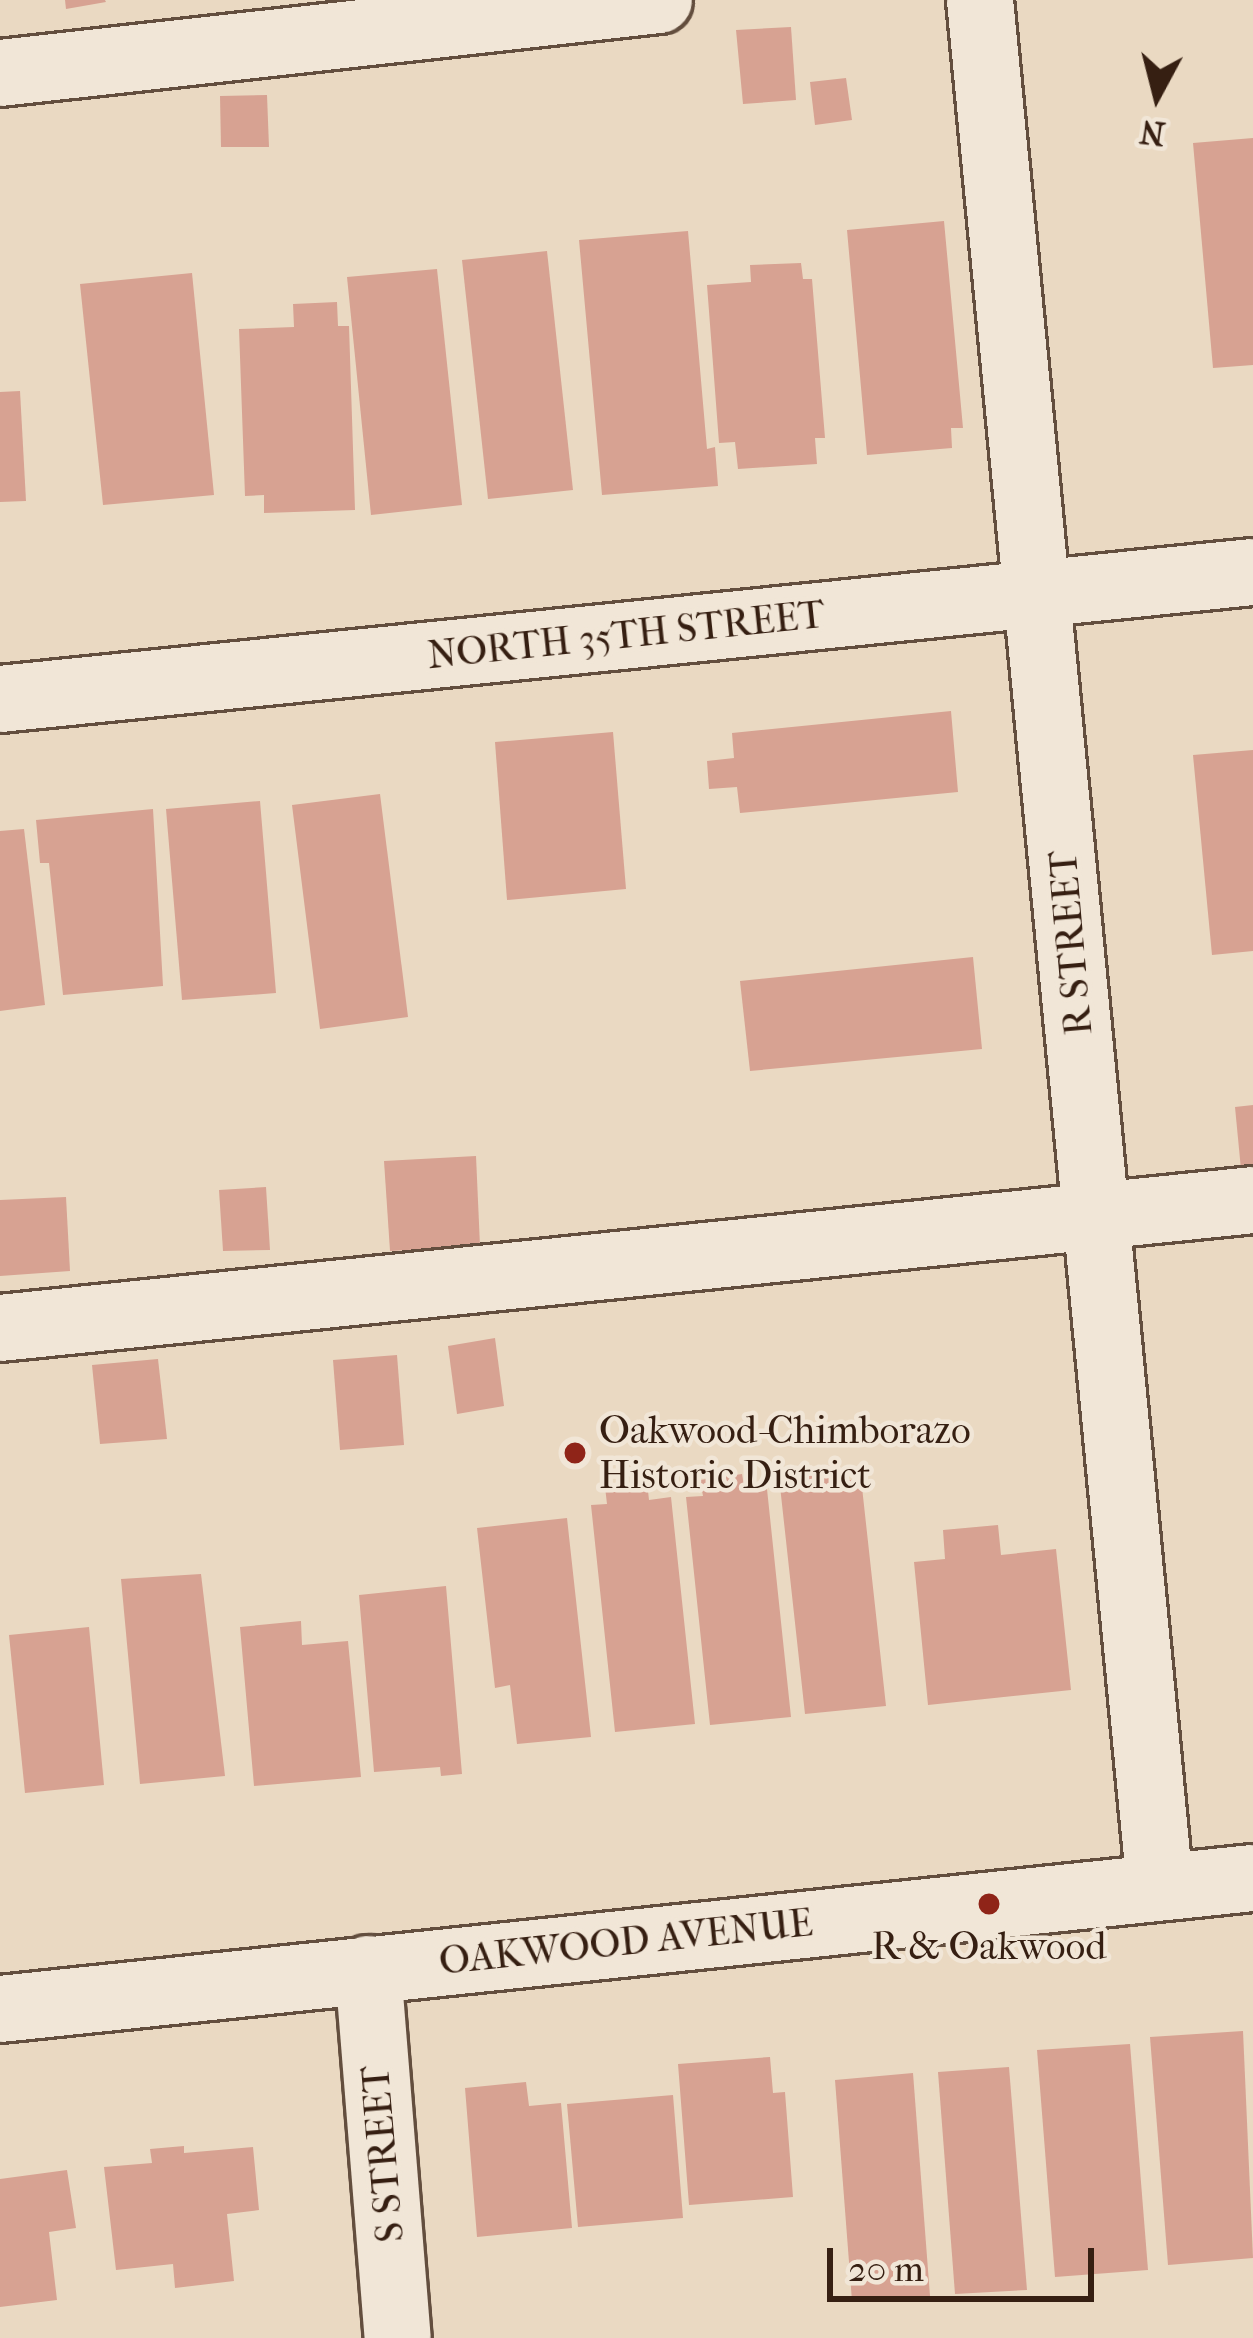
<!DOCTYPE html>
<style>
body{margin:0}
#map{position:relative;width:1253px;height:2338px;overflow:hidden;background:#ead9c2;font-family:"IM FELL French Canon",serif}
div>[style]{position:absolute}
.building>*{inset:0;background:#d7a292}
.roads{filter:drop-shadow(3px 0 #634e3e) drop-shadow(-3px 0 #634e3e) drop-shadow(0 3px #634e3e) drop-shadow(0 -3px #634e3e)}
.minor>*{height:66px;margin:-33px;padding:0 33px;transform-origin:33px;border-radius:33px;background:#f1e6d7}
.dots>*{width:33px;height:33px;translate:-50% -50%;box-sizing:border-box;border:6px solid #f1e6d7;border-radius:50%}
span{translate:-50% -50%;white-space:nowrap;text-align:center;line-height:1.15;-webkit-text-stroke:9px #f1e6d7;paint-order:stroke}
.street-label{font-size:39px;color:#361f12}
.poi-label{font-size:39px;color:#361f12}
.left{translate:0 -50%;text-align:left}
.north{position:absolute;left:1097px;top:36px;width:120px;height:120px;-webkit-text-stroke:9px #f1e6d7;paint-order:stroke;rotate:187deg;font-size:33px;font-weight:700;line-height:48px;text-align:center;color:#361f12}
.north::after{content:'';display:block;margin:auto;width:42px;height:54px;background:#361f12;clip-path:polygon(50% 0,100% 100%,50% 72%,0 100%)}
.scale{position:absolute;left:827px;top:2248px;width:267px;height:54px;box-sizing:border-box;border:6px solid #361f12;border-top:0;padding-left:15px;font-size:36px;line-height:42px;white-space:nowrap;color:#361f12;-webkit-text-stroke:9px #f1e6d7;paint-order:stroke}
</style>
<div id="map">
<div class="building">
<div style="clip-path:polygon(65px 0,105px 0,106px 2px,66px 9px)"></div>
<div style="clip-path:polygon(791px 27px,796px 100px,743px 104px,736px 30px)"></div>
<div style="clip-path:polygon(846px 78px,852px 120px,815px 125px,810px 82px)"></div>
<div style="clip-path:polygon(267px 95px,269px 147px,221px 147px,220px 96px)"></div>
<div style="clip-path:polygon(1253px 138px,1253px 365px,1213px 368px,1193px 143px)"></div>
<div style="clip-path:polygon(944px 221px,963px 428px,951px 428px,952px 448px,867px 455px,847px 230px)"></div>
<div style="clip-path:polygon(688px 231px,707px 449px,715px 447px,718px 486px,602px 495px,579px 240px)"></div>
<div style="clip-path:polygon(547px 251px,573px 490px,488px 499px,462px 260px)"></div>
<div style="clip-path:polygon(801px 263px,803px 279px,812px 279px,825px 438px,815px 438px,817px 464px,738px 469px,735px 442px,719px 443px,707px 285px,751px 282px,750px 265px)"></div>
<div style="clip-path:polygon(437px 269px,462px 505px,371px 515px,347px 277px)"></div>
<div style="clip-path:polygon(192px 273px,214px 495px,103px 505px,80px 284px)"></div>
<div style="clip-path:polygon(337px 302px,338px 326px,349px 326px,355px 510px,264px 513px,264px 495px,245px 496px,239px 329px,294px 327px,293px 304px)"></div>
<div style="clip-path:polygon(20px 391px,26px 501px,0 502px,0 392px)"></div>
<div style="clip-path:polygon(951px 711px,958px 792px,740px 813px,737px 787px,709px 789px,707px 761px,734px 758px,732px 733px)"></div>
<div style="clip-path:polygon(613px 732px,626px 889px,507px 900px,495px 742px)"></div>
<div style="clip-path:polygon(1253px 750px,1253px 951px,1212px 955px,1193px 755px)"></div>
<div style="clip-path:polygon(380px 794px,408px 1017px,320px 1029px,292px 805px)"></div>
<div style="clip-path:polygon(260px 801px,276px 993px,182px 1000px,166px 809px)"></div>
<div style="clip-path:polygon(153px 809px,163px 986px,63px 995px,49px 863px,40px 863px,36px 820px)"></div>
<div style="clip-path:polygon(24px 829px,45px 1005px,0 1011px,0 831px)"></div>
<div style="clip-path:polygon(973px 957px,982px 1049px,750px 1071px,740px 981px)"></div>
<div style="clip-path:polygon(1253px 1105px,1253px 1179px,1242px 1180px,1235px 1107px)"></div>
<div style="clip-path:polygon(476px 1156px,480px 1246px,390px 1251px,384px 1161px)"></div>
<div style="clip-path:polygon(266px 1187px,270px 1250px,223px 1251px,219px 1190px)"></div>
<div style="clip-path:polygon(66px 1197px,70px 1271px,0 1276px,0 1200px)"></div>
<div style="clip-path:polygon(495px 1338px,504px 1406px,457px 1414px,448px 1346px)"></div>
<div style="clip-path:polygon(397px 1355px,404px 1445px,340px 1450px,333px 1360px)"></div>
<div style="clip-path:polygon(158px 1359px,167px 1439px,100px 1444px,92px 1365px)"></div>
<div style="clip-path:polygon(837px 1464px,840px 1482px,861px 1478px,886px 1706px,805px 1714px,780px 1486px,797px 1485px,795px 1469px)"></div>
<div style="clip-path:polygon(742px 1474px,745px 1492px,767px 1489px,791px 1717px,710px 1725px,686px 1497px,703px 1496px,700px 1480px)"></div>
<div style="clip-path:polygon(647px 1482px,649px 1500px,671px 1497px,695px 1724px,615px 1732px,591px 1505px,607px 1504px,605px 1487px)"></div>
<div style="clip-path:polygon(567px 1518px,591px 1737px,517px 1744px,510px 1685px,495px 1688px,477px 1528px)"></div>
<div style="clip-path:polygon(998px 1525px,1001px 1555px,1056px 1549px,1071px 1690px,928px 1705px,914px 1562px,945px 1559px,943px 1530px)"></div>
<div style="clip-path:polygon(201px 1574px,225px 1776px,140px 1784px,121px 1579px)"></div>
<div style="clip-path:polygon(446px 1586px,462px 1774px,441px 1776px,440px 1767px,374px 1772px,359px 1595px)"></div>
<div style="clip-path:polygon(301px 1621px,302px 1645px,348px 1641px,361px 1777px,254px 1786px,240px 1627px)"></div>
<div style="clip-path:polygon(89px 1627px,104px 1785px,25px 1793px,9px 1635px)"></div>
<div style="clip-path:polygon(1243px 2031px,1253px 2258px,1168px 2265px,1150px 2037px)"></div>
<div style="clip-path:polygon(1130px 2044px,1148px 2270px,1055px 2277px,1037px 2050px)"></div>
<div style="clip-path:polygon(770px 2057px,773px 2093px,785px 2092px,793px 2197px,689px 2205px,678px 2064px)"></div>
<div style="clip-path:polygon(1009px 2067px,1027px 2290px,955px 2294px,938px 2072px)"></div>
<div style="clip-path:polygon(913px 2073px,930px 2296px,852px 2301px,835px 2080px)"></div>
<div style="clip-path:polygon(526px 2082px,529px 2106px,561px 2103px,572px 2228px,477px 2237px,465px 2088px)"></div>
<div style="clip-path:polygon(673px 2095px,683px 2218px,578px 2227px,567px 2104px)"></div>
<div style="clip-path:polygon(184px 2146px,184px 2153px,253px 2147px,259px 2210px,227px 2214px,234px 2281px,175px 2288px,173px 2264px,116px 2270px,104px 2167px,152px 2163px,150px 2149px)"></div>
<div style="clip-path:polygon(67px 2170px,76px 2228px,49px 2232px,57px 2300px,0 2307px,0 2179px)"></div>
</div>
<div class="roads">
<div class="minor">
<div style="left:980px;top:0;width:1896px;rotate:84.55deg"></div>
<div style="left:0;top:73px;width:663px;rotate:-6.32deg"></div>
<div style="left:0;top:699px;width:1259px;rotate:-5.79deg"></div>
<div style="left:0;top:1328px;width:1260px;rotate:-5.83deg"></div>
<div style="left:368px;top:1969px;width:370px;rotate:85.4deg"></div>
<div style="left:0;top:2009px;width:1260px;rotate:-5.97deg"></div>
</div>
</div>
<div class="dots">
<div style="left:575px;top:1453px;background:#8f2418"></div>
<div style="left:989px;top:1904px;background:#8f2418"></div>
</div>
<div class="street-label">
<span style="left:626px;top:635px;rotate:-6deg">NORTH 35TH STREET</span>
<span style="left:1071px;top:943px;rotate:-95deg">R STREET</span>
<span style="left:626px;top:1942px;rotate:-6deg">OAKWOOD AVENUE</span>
<span style="left:383px;top:2154px;rotate:-95deg">S STREET</span>
</div>
<div class="poi-label">
<span class="left" style="left:599px;top:1453px">Oakwood-Chimborazo<br>Historic District</span>
<span style="left:989px;top:1946px">R &amp; Oakwood</span>
</div>
<div class="north">N</div>
<div class="scale">20 m</div>
</div>
